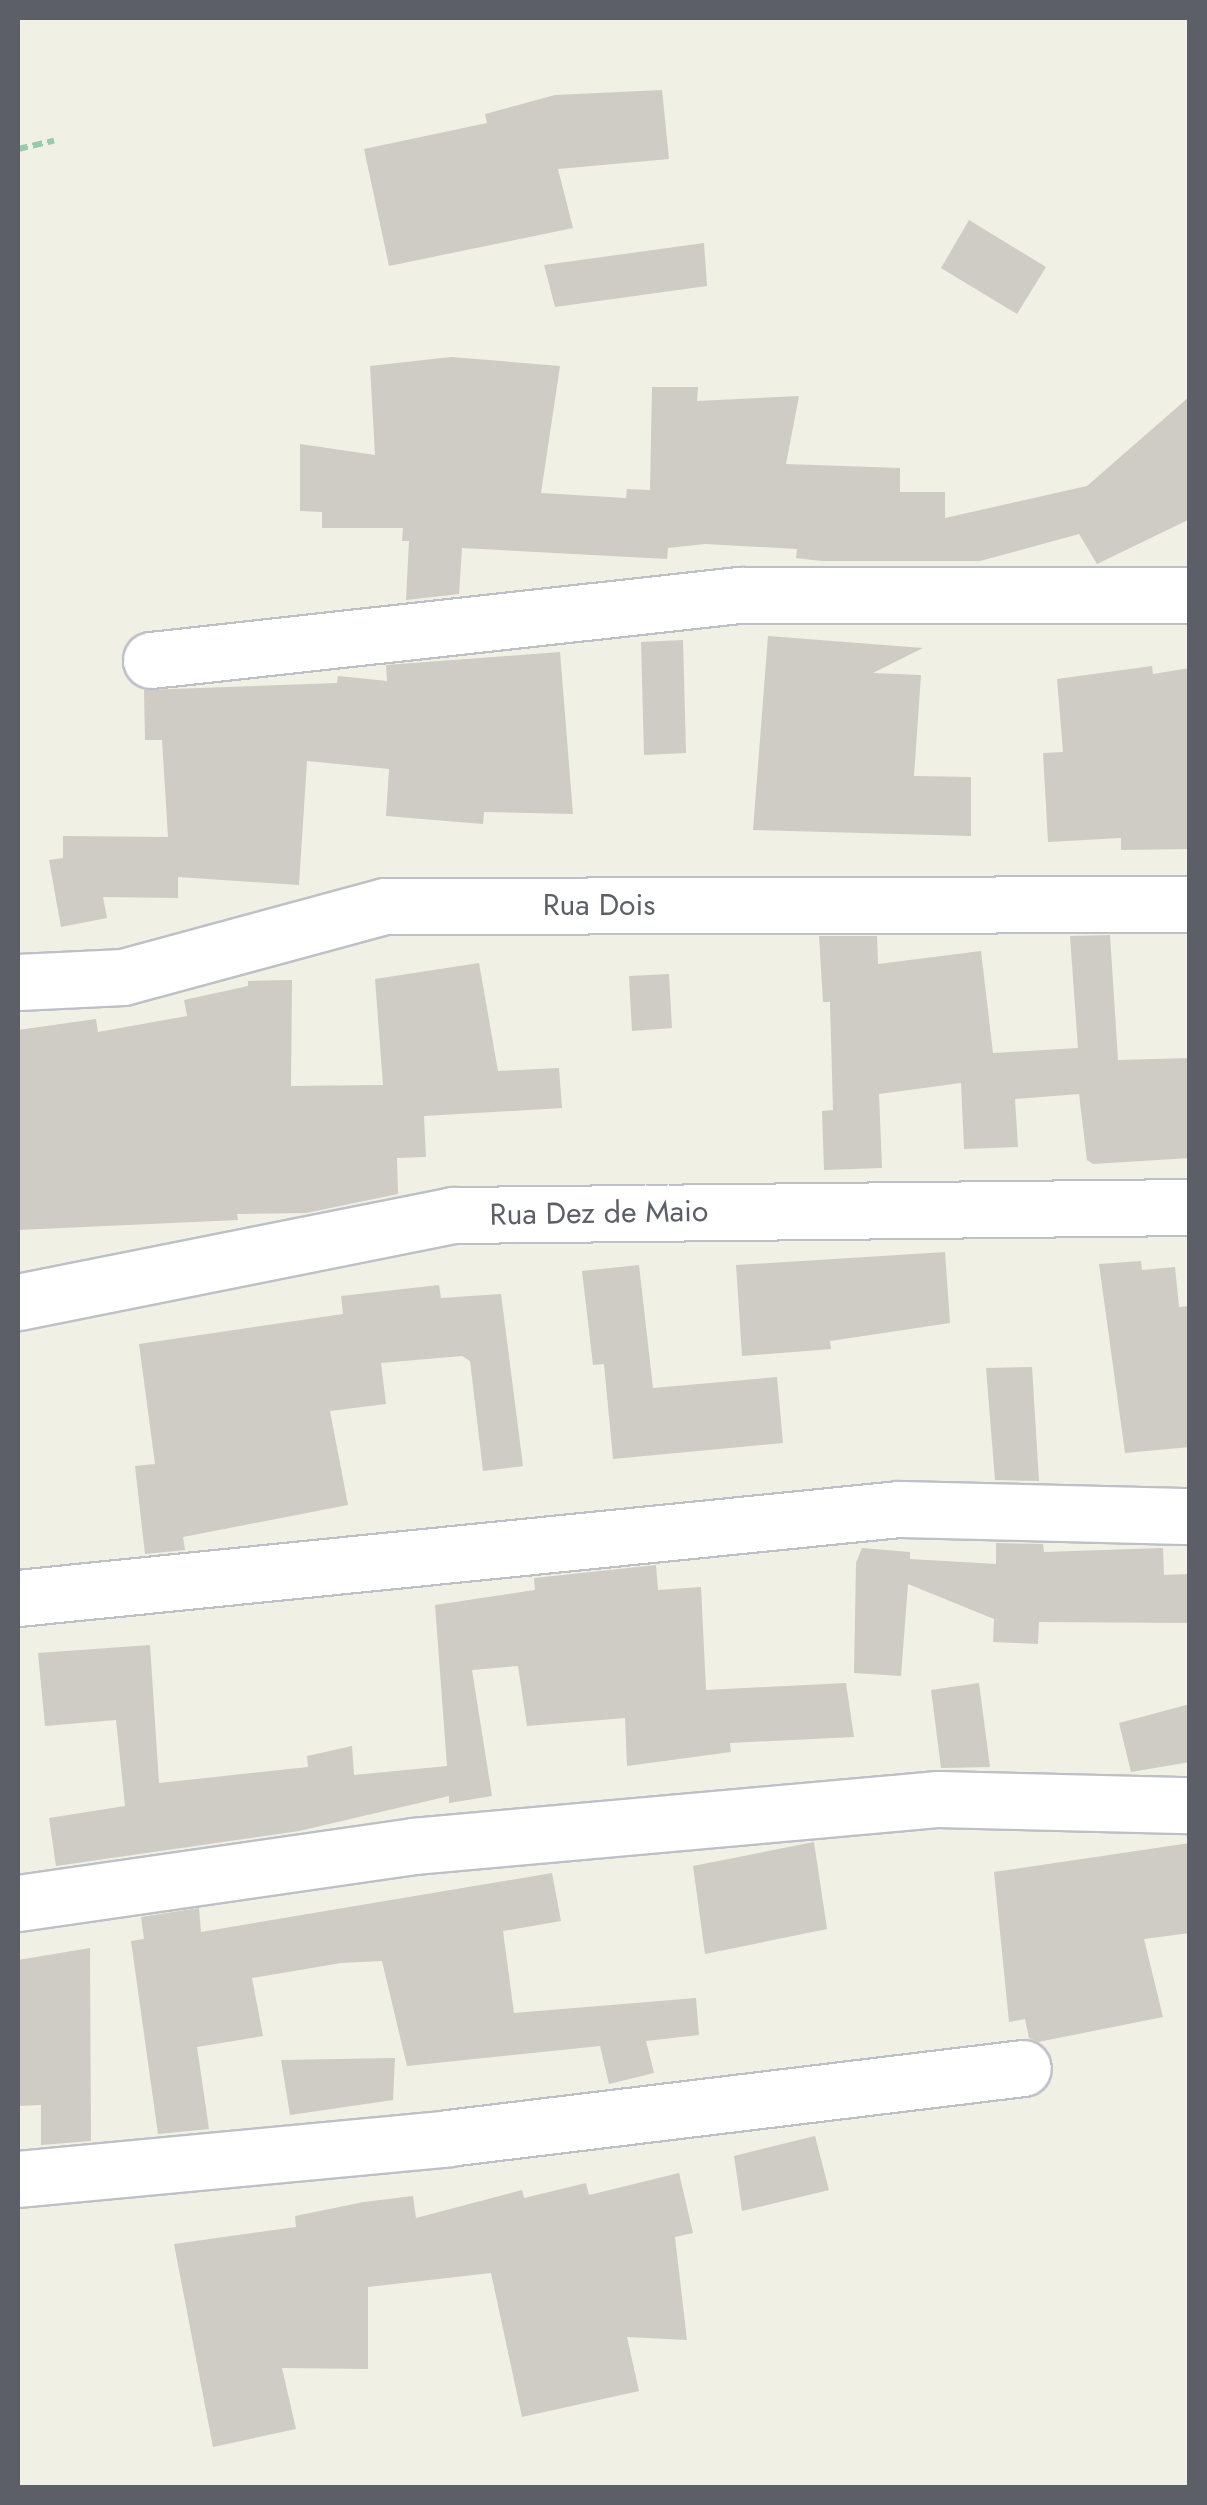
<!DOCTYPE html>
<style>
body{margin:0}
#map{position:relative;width:1207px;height:2505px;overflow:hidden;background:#f0f0e5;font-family:Jost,sans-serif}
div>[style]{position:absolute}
.building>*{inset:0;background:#ceccc4}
.path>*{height:6px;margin-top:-3px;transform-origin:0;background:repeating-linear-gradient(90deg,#97cbb0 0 10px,transparent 0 15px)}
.roads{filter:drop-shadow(2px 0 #bec0c7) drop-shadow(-2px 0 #bec0c7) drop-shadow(0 2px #bec0c7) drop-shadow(0 -2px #bec0c7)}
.street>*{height:55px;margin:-27.5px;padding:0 27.5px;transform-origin:27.5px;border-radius:27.5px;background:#fff}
span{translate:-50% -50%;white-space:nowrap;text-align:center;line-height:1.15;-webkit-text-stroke:10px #fff;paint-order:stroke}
.street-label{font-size:30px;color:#5c5f67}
.frame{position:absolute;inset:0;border:20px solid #5c5f67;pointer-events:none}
</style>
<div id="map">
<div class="building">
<div style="clip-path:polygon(662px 90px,669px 159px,558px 169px,573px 228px,389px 266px,364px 149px,487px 123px,485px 114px,555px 95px)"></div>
<div style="clip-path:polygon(969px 220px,1046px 267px,1017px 314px,941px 268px)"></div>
<div style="clip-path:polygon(704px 243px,707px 286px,555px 307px,544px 265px)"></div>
<div style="clip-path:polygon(451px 357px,560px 366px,541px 493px,626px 498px,627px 489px,650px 490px,652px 387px,698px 387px,697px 401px,799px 396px,786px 464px,900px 468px,900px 492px,945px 492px,945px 518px,1087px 486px,1190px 396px,1190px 519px,1097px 564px,1079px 534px,980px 561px,822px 561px,796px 558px,797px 549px,705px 544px,668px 548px,667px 559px,462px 548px,459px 594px,406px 600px,409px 541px,402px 541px,403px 528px,322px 528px,322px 512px,300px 511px,300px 444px,375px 455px,370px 366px)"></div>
<div style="clip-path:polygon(768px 636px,923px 648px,873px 673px,921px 675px,914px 776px,971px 777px,971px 836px,753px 830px)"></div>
<div style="clip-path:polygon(683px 640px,686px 753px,644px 755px,641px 642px)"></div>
<div style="clip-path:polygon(560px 652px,573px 814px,484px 812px,483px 824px,386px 816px,389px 769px,307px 761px,299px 885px,178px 877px,178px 898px,103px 897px,107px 918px,61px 927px,49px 860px,63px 858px,63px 836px,168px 837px,162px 740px,145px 740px,144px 690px,337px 683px,338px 676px,387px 681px,386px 665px)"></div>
<div style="clip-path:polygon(1152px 666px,1153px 674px,1190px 668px,1190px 849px,1121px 850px,1121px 838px,1048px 842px,1043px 753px,1063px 752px,1057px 679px)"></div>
<div style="clip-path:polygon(1110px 935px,1118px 1060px,1190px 1058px,1190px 1158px,1093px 1164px,1087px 1160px,1079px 1094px,1015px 1099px,1018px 1147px,964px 1149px,961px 1083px,879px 1094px,882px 1168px,824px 1170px,822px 1111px,833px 1110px,830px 1002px,823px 1002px,819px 936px,877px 936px,878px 964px,981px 951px,993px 1053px,1078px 1048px,1070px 936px)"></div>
<div style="clip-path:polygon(479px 963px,498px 1071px,559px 1068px,562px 1108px,424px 1116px,426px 1157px,397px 1158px,398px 1194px,306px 1213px,237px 1214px,238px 1220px,18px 1230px,18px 1030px,96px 1019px,98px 1032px,187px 1016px,184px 1000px,248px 986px,248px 981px,292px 980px,291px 1086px,383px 1085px,375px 979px)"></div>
<div style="clip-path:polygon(669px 974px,672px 1028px,632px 1031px,629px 976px)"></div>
<div style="clip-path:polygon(945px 1252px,950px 1323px,830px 1341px,831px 1349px,742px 1356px,736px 1265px)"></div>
<div style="clip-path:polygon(1141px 1261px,1142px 1270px,1175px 1267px,1179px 1307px,1190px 1306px,1190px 1447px,1125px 1453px,1099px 1264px)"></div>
<div style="clip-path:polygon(639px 1265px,653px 1388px,777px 1377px,783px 1443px,613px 1459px,604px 1364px,593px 1365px,582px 1271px)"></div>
<div style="clip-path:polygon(439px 1285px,441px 1298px,501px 1294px,523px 1466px,483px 1471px,470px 1361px,462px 1356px,381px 1363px,386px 1404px,330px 1411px,348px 1505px,183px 1537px,185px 1550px,145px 1554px,135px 1466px,155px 1464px,139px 1344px,343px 1314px,341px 1296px)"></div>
<div style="clip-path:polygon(1032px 1367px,1039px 1481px,995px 1480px,986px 1368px)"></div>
<div style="clip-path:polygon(996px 1543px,1043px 1544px,1044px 1552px,1163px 1548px,1164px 1575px,1190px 1574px,1190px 1623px,1039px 1622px,1038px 1644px,993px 1642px,994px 1619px,908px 1584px,901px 1676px,854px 1673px,856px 1563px,862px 1548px,910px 1552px,910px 1559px,996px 1564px)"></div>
<div style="clip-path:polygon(656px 1565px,658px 1590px,701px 1587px,706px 1690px,846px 1683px,854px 1737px,730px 1743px,731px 1752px,627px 1766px,625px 1718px,527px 1726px,518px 1666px,472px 1670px,492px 1796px,449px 1803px,449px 1796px,299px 1831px,56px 1866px,49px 1818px,125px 1806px,116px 1720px,45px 1726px,38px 1653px,150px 1645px,159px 1783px,308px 1767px,307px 1756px,352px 1746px,354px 1775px,447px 1766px,435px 1605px,535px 1590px,534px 1578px)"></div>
<div style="clip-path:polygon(979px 1683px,990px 1767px,941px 1768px,931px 1690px)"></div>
<div style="clip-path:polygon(1190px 1704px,1190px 1762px,1131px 1772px,1119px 1723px)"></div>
<div style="clip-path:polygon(814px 1842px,827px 1929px,705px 1954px,693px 1866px)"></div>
<div style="clip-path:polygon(1190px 1843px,1190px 1933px,1144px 1939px,1163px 2017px,1038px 2042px,1029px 2038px,1025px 2019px,1009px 2022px,994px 1872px)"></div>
<div style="clip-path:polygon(552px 1873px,561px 1921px,503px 1931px,514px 2013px,696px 1998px,699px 2035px,646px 2041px,654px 2073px,609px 2084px,600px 2046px,407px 2066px,382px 1961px,341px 1963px,252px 1978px,263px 2036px,197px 2047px,209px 2129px,158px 2134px,131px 1941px,144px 1939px,141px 1917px,199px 1908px,201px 1932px)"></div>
<div style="clip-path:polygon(90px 1948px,91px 2141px,41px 2145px,41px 2105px,18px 2106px,18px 1960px)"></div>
<div style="clip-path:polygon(395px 2058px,393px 2100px,290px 2115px,281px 2060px)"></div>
<div style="clip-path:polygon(815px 2136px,829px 2190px,742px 2211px,734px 2156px)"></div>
<div style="clip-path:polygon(679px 2173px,693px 2233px,675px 2237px,687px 2340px,627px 2337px,639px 2391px,522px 2417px,491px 2273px,368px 2287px,368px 2369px,282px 2368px,296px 2429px,213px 2447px,174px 2244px,296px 2227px,295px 2216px,364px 2202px,413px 2196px,416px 2218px,522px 2190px,524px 2198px,586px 2183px,589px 2195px)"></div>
</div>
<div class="path">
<div style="left:18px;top:149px;width:37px;rotate:-13deg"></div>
</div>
<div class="roads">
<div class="street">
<div style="left:151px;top:660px;width:592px;rotate:-6.31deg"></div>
<div style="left:739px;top:595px;width:451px"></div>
<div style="left:18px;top:982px;width:105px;rotate:-2.7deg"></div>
<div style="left:123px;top:977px;width:271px;rotate:-15.2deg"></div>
<div style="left:385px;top:906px;width:805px;rotate:-0.14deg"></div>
<div style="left:18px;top:1302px;width:444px;rotate:-11.3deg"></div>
<div style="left:453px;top:1215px;width:737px;rotate:-0.62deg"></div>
<div style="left:18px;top:1598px;width:885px;rotate:-5.77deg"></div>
<div style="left:899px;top:1509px;width:291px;rotate:1.4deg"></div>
<div style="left:18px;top:1903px;width:399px;rotate:-8.2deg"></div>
<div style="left:413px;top:1846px;width:527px;rotate:-5.12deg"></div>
<div style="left:938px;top:1799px;width:252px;rotate:1.4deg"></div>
<div style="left:18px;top:2179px;width:432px;rotate:-5.4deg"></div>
<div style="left:448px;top:2138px;width:579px;rotate:-6.94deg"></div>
</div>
</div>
<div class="street-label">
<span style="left:599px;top:905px">Rua Dois</span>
<span style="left:599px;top:1213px;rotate:-1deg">Rua Dez de Maio</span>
</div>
<div class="frame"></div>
</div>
